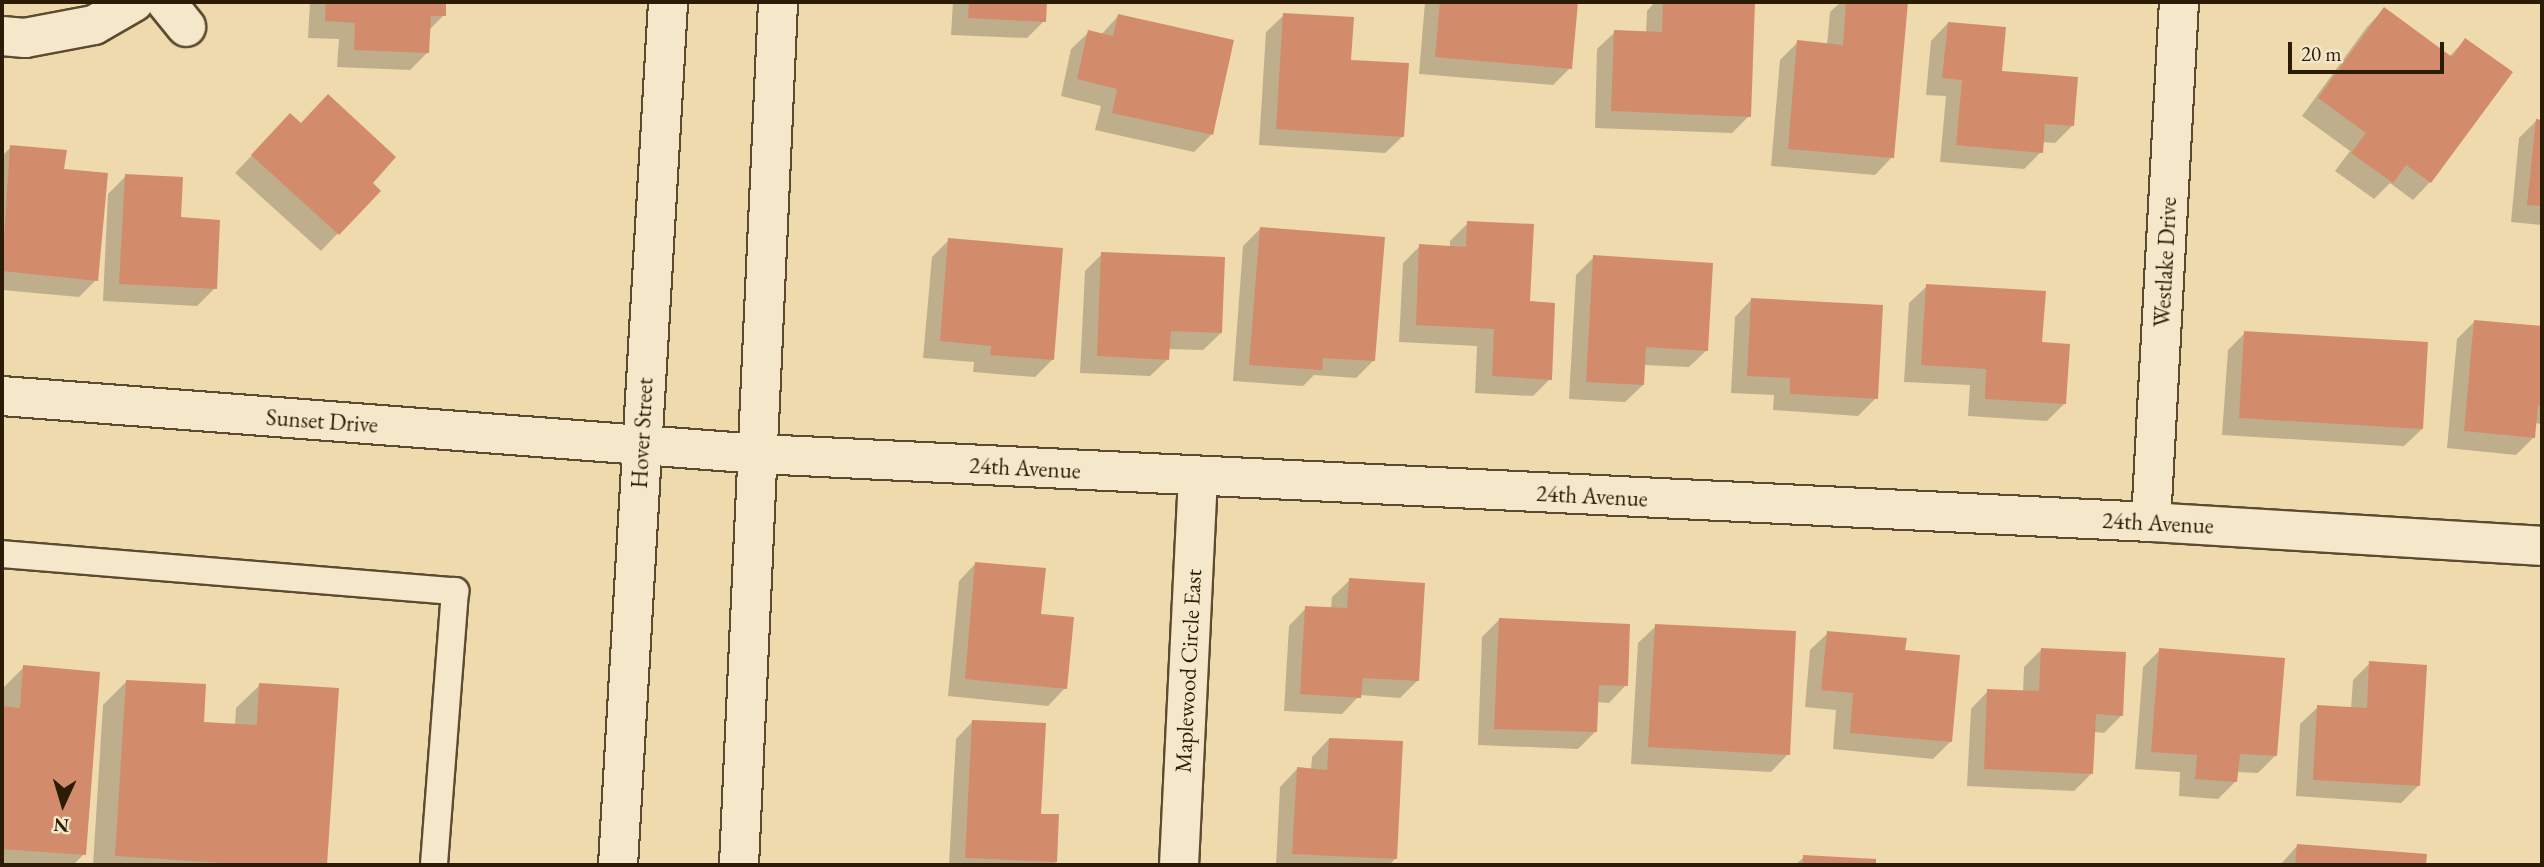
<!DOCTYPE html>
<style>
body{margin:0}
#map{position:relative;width:2544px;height:867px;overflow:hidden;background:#efdaae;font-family:"EB Garamond",serif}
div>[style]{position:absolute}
.shadow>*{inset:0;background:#0003}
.building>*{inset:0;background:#d28c6c}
.roads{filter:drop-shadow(2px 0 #5d4b2f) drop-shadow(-2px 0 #5d4b2f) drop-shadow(0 2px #5d4b2f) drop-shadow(0 -2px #5d4b2f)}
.lane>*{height:26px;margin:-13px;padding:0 13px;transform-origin:13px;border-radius:13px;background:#f5e7ca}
.street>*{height:38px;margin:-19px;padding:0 19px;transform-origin:19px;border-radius:19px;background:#f5e7ca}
.secondary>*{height:38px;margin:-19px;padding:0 19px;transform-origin:19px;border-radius:19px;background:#f5e7ca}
span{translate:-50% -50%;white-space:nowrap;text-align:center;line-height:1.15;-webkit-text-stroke:7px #f5e7ca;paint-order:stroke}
.street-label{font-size:23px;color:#2c1b05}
.frame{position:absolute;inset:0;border:4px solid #2c1b05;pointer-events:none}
.north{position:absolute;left:28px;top:769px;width:70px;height:70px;-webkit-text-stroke:5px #f5e7ca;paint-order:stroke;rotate:184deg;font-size:19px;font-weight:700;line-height:28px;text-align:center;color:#2c1b05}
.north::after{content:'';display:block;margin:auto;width:24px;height:32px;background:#2c1b05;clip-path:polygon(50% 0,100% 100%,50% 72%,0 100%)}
.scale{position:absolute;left:2288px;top:42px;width:156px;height:32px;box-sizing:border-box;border:4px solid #2c1b05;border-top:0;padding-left:9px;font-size:21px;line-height:24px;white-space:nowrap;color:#2c1b05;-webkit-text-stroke:5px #f5e7ca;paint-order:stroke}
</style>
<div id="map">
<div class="shadow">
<div style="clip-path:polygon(310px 2px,445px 2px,444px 15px,428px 31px,428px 52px,410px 70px,337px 67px,339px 39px,308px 38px)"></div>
<div style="clip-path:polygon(953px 2px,1045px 2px,1044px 21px,1027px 38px,951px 35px)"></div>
<div style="clip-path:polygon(1425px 2px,1576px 2px,1570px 68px,1553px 85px,1419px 74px)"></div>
<div style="clip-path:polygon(1655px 2px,1753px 2px,1749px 116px,1732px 133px,1595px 128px,1597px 49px,1615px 32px,1646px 33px,1647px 11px)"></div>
<div style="clip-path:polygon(1841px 2px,1906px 2px,1892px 157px,1875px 175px,1771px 166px,1780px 60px,1798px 42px,1827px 45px,1830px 12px)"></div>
<div style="clip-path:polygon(2384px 9px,2449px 57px,2465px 40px,2511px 73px,2430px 182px,2413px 200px,2390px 183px,2374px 199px,2335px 171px,2350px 151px,2302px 116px,2367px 27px)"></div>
<div style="clip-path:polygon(1284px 15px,1349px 62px,1403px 136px,1385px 153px,1259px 145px,1266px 32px)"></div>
<div style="clip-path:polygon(1118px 16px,1211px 135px,1194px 152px,1095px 130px,1101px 106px,1061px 96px,1071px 49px,1089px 32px,1101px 35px)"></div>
<div style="clip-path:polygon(1948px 23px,2000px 73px,2072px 126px,2055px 143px,2042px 142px,2041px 152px,2024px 169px,1940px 162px,1946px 96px,1926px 95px,1931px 41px)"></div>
<div style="clip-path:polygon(2536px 121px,2542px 121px,2542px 225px,2511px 222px,2519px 138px)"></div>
<div style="clip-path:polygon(300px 125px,378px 191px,321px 251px,235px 173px,273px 133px)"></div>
<div style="clip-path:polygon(11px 147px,63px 171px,96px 280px,79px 297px,2px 290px,2px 156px)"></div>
<div style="clip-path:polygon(126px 176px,179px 219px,215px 288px,197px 306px,103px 301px,108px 194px)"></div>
<div style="clip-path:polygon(1468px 223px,1528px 303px,1550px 379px,1533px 396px,1475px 393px,1477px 346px,1399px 342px,1403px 263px,1420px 246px,1450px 247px,1450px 241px)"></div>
<div style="clip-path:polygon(1260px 229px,1374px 360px,1356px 378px,1314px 375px,1303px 386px,1233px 381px,1243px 246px)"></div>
<div style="clip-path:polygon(949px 240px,1052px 360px,1035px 377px,973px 372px,974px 362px,923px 358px,932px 257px)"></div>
<div style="clip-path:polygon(1102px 254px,1221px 333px,1203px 350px,1168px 349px,1168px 359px,1150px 376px,1080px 373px,1085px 271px)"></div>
<div style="clip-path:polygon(1594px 257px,1707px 350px,1689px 367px,1644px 365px,1643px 385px,1625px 402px,1569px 399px,1576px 275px)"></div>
<div style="clip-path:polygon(1927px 286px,2040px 344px,2064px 404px,2047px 421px,1968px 416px,1970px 385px,1904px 382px,1909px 303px)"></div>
<div style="clip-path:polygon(1752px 299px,1876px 398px,1858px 416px,1773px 410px,1774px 395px,1731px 393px,1735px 317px)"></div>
<div style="clip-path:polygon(2475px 321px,2542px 328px,2542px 424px,2535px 423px,2534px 437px,2516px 455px,2447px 448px,2457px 339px)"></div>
<div style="clip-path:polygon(2245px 333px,2422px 429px,2404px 446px,2222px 435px,2228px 350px)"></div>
<div style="clip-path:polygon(976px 563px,1040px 615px,1065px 688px,1048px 706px,948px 696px,959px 581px)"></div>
<div style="clip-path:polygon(1350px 580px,1418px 680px,1400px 698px,1360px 695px,1342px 714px,1284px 711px,1289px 626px,1306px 608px,1331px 609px,1332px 597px)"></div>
<div style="clip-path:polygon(1499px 620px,1626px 685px,1609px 703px,1596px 702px,1595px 732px,1578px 749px,1478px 745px,1482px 637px)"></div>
<div style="clip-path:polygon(1656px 626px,1788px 754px,1771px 772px,1631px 764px,1638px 643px)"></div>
<div style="clip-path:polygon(1828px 633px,1903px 652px,1950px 742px,1933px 759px,1833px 749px,1836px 710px,1805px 707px,1810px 650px)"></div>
<div style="clip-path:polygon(2041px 650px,2121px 716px,2104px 733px,2094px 732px,2092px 773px,2074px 791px,1967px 786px,1971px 709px,1988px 691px,2023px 693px,2024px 667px)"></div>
<div style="clip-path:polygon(2160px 650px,2275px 756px,2258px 773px,2237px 772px,2236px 781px,2218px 799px,2179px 796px,2180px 772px,2135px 769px,2143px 667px)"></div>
<div style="clip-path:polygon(2370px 663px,2418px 786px,2401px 803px,2296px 796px,2300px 724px,2318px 707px,2351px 709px,2353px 680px)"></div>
<div style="clip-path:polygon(24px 667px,84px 854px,73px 865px,2px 865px,2px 689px)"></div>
<div style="clip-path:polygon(127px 681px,202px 724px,235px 726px,236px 708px,260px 685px,337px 690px,326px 865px,93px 865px,103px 705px)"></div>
<div style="clip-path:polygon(973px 721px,1040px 815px,1056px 862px,1052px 865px,949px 865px,956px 739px)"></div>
<div style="clip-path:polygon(1329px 739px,1395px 859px,1389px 865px,1276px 865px,1280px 787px,1297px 769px,1311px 770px,1312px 757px)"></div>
<div style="clip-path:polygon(2297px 846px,2425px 856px,2424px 865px,2280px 865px)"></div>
<div style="clip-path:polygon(1804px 857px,1874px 861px,1874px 865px,1795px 865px)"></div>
</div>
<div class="building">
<div style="clip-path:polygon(326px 2px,446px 2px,446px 16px,431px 16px,429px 53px,354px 50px,355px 23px,325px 21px)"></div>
<div style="clip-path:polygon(969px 2px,1047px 2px,1046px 22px,968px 18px)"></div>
<div style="clip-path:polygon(1440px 2px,1578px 2px,1572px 69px,1435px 57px)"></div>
<div style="clip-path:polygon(1663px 2px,1755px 2px,1751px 117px,1611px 111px,1614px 30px,1662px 32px)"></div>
<div style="clip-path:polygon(1846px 2px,1908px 2px,1894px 158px,1788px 149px,1797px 40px,1843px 45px)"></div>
<div style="clip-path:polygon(2384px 7px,2452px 57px,2465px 38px,2513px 72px,2431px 183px,2406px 165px,2393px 183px,2351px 153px,2366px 133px,2318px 98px)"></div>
<div style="clip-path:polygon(1283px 13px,1354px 17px,1351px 60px,1409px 63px,1404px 137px,1276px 129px)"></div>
<div style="clip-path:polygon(1118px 14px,1234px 40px,1213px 135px,1112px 113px,1117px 89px,1077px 79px,1088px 30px,1113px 36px)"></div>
<div style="clip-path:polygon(1948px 22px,2006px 27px,2002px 71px,2078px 77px,2074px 126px,2045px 124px,2043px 153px,1956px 145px,1962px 80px,1942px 78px)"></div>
<div style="clip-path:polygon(328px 94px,396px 157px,373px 183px,381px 191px,339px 235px,251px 155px,290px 113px,301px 123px)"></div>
<div style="clip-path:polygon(2536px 119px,2542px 120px,2542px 206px,2527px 205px)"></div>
<div style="clip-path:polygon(10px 145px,67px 150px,64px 169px,108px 173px,98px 281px,2px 271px)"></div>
<div style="clip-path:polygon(125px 174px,183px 177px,181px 217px,220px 220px,217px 289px,119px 284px)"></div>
<div style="clip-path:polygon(1467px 221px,1534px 224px,1530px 301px,1555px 303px,1552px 380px,1492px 376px,1494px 329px,1416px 325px,1419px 244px,1466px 247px)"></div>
<div style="clip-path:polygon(1260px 227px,1385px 237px,1375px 361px,1323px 358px,1322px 370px,1249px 365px)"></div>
<div style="clip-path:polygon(948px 238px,1063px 248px,1054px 360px,990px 355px,991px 346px,940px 341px)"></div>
<div style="clip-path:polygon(1101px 252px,1225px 257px,1222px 333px,1171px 331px,1169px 360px,1097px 356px)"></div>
<div style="clip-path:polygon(1593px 255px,1713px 263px,1708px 351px,1646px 347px,1644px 385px,1586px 382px)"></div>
<div style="clip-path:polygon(1926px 284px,2046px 291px,2042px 342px,2070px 344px,2066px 404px,1985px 399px,1986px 369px,1921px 365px)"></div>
<div style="clip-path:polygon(1751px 298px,1883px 305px,1878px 399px,1790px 394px,1790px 378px,1747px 376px)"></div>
<div style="clip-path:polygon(2474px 320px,2542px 326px,2542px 406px,2538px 405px,2535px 438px,2464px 431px)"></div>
<div style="clip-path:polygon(2244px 331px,2428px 342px,2423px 429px,2239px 418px)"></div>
<div style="clip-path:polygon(975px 562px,1046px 568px,1041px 614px,1074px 617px,1067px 689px,965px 679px)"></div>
<div style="clip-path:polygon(1349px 578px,1425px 583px,1419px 681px,1363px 678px,1361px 698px,1300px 694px,1305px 606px,1347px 608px)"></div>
<div style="clip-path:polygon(1499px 618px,1630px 624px,1628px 686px,1599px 685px,1597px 732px,1494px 729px)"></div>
<div style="clip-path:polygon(1655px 624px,1796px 631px,1790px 755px,1648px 747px)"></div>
<div style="clip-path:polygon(1827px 631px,1907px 638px,1905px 650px,1960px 655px,1952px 742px,1850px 733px,1853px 693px,1821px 690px)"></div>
<div style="clip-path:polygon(2041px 648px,2126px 652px,2123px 716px,2096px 714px,2093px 774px,1984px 769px,1987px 689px,2039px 691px)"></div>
<div style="clip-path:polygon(2159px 648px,2285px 658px,2277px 756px,2240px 754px,2237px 782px,2195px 779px,2197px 755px,2151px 752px)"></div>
<div style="clip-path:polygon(2369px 661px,2427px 665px,2420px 786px,2313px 780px,2317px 705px,2367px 708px)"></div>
<div style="clip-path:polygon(23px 665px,100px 672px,86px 855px,2px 849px,2px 706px,20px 708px)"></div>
<div style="clip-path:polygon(126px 680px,206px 684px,204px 722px,257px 725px,259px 683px,339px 688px,327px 865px,254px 865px,115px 856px)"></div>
<div style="clip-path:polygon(972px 720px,1046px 723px,1041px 814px,1059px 814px,1057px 862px,965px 858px)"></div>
<div style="clip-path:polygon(1329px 738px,1403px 741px,1397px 859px,1292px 854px,1297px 767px,1327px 770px)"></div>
<div style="clip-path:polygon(2297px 844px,2427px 854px,2426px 865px,2295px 865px)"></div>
<div style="clip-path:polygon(1803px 855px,1876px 859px,1876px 865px,1803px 865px)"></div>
</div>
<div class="roads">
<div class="lane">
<div style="left:2px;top:554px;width:455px;rotate:4.7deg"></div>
<div style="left:455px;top:591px;width:275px;rotate:94.4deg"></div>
</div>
<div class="street">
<div style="left:166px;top:2px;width:32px;rotate:51deg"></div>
<div style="left:2px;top:36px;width:23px;rotate:5deg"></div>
<div style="left:25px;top:38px;width:70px;rotate:-10.7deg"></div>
<div style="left:94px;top:25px;width:46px;rotate:-29.9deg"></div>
<div style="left:2px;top:396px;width:760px;rotate:4.38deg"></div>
<div style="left:760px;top:454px;width:1393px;rotate:2.8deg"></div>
<div style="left:2151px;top:522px;width:392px;rotate:3.5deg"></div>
<div style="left:2151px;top:522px;width:521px;rotate:-86.92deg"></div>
<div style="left:1179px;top:865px;width:387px;rotate:-87.2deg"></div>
</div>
<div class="secondary">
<div style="left:618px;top:865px;width:864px;rotate:-86.68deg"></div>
<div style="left:739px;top:865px;width:864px;rotate:-87.41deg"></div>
</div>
</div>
<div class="street-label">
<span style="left:2165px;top:262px;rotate:-87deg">Westlake Drive</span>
<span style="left:322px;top:421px;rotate:4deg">Sunset Drive</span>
<span style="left:642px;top:433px;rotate:-87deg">Hover Street</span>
<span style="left:1025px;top:468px;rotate:3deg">24th Avenue</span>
<span style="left:1592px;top:496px;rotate:3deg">24th Avenue</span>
<span style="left:2158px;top:523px;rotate:3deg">24th Avenue</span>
<span style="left:1188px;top:671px;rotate:-87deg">Maplewood Circle East</span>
</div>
<div class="frame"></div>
<div class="north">N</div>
<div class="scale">20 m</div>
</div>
